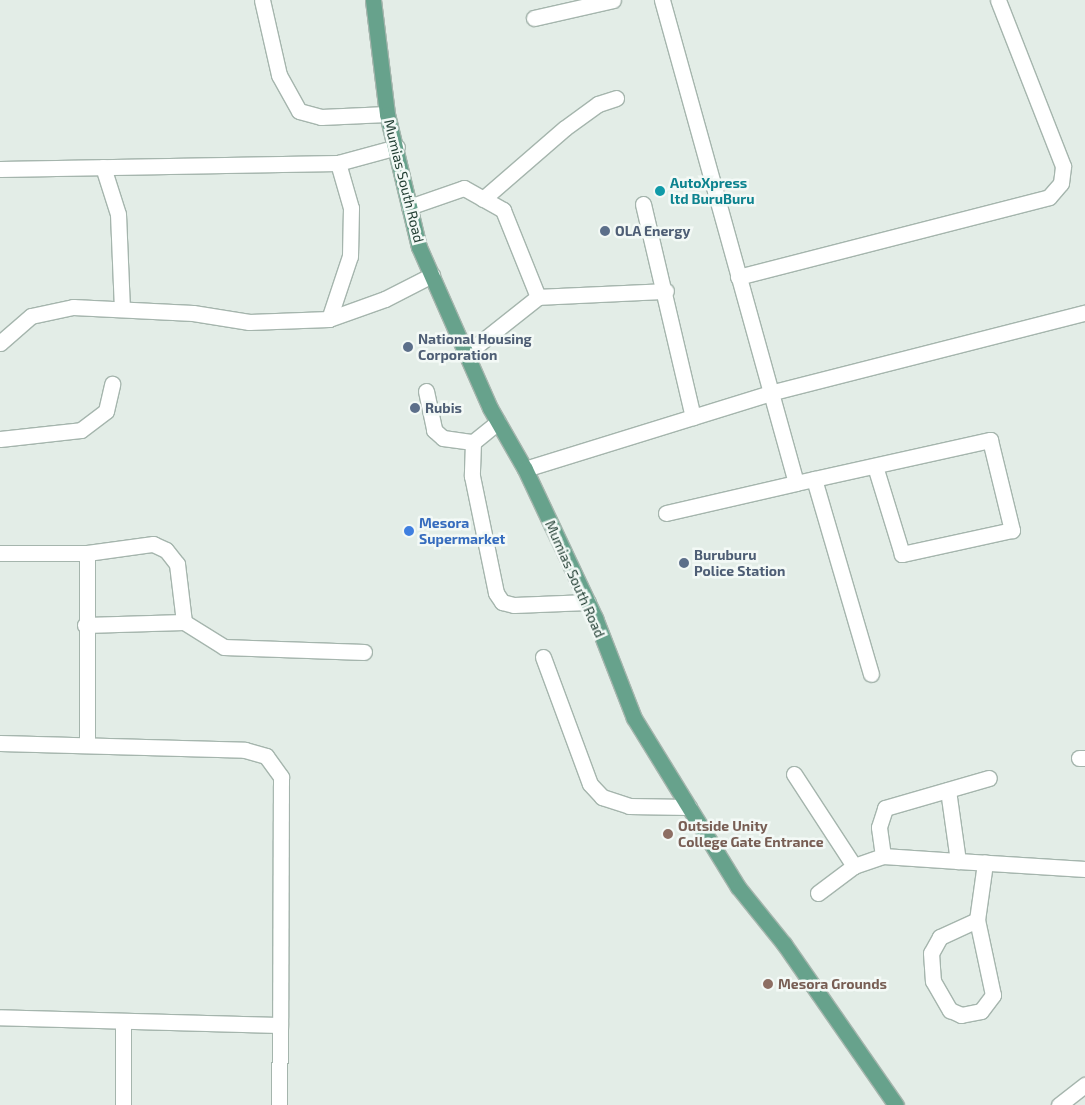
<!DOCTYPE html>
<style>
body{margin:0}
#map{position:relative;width:1085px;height:1105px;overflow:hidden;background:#e3ede7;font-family:"Exo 2",sans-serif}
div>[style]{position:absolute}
.roads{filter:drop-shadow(1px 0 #a5b5ad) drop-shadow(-1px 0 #a5b5ad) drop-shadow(0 1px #a5b5ad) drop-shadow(0 -1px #a5b5ad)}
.minor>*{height:15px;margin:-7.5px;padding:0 7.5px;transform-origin:7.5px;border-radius:7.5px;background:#fff}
.major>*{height:15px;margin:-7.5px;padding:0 7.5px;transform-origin:7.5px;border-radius:7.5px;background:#67a28c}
.dots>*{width:14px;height:14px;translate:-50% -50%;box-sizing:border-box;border:2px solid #f3f9f6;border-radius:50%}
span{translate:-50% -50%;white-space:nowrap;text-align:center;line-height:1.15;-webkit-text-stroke:5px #f3f9f6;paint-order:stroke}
.street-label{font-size:14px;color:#223e33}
.culture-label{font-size:14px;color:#0d838f;font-weight:700}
.left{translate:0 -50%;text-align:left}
.service-label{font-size:14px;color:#4e5e75;font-weight:700}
.shop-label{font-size:14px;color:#366cbe;font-weight:700}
.education-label{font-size:14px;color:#785e54;font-weight:700}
</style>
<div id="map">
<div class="roads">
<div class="minor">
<div style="left:262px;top:0;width:77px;rotate:77.2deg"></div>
<div style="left:279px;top:75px;width:41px;rotate:60.9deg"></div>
<div style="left:299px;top:111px;width:23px;rotate:15deg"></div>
<div style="left:321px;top:117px;width:66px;rotate:-2.6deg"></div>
<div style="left:662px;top:0;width:501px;rotate:74.49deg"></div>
<div style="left:796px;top:483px;width:199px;rotate:-12.5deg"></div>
<div style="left:990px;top:440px;width:93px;rotate:76.3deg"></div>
<div style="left:1012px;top:530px;width:113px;rotate:167.7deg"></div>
<div style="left:902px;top:554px;width:92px;rotate:-107.1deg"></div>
<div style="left:534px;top:18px;width:81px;rotate:-12.8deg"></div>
<div style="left:103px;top:167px;width:49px;rotate:72.3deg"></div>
<div style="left:118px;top:214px;width:95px;rotate:87.6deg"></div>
<div style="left:0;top:169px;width:338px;rotate:-1deg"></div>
<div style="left:338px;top:163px;width:61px;rotate:-15.2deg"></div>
<div style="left:483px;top:199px;width:108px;rotate:-40.9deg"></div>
<div style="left:565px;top:128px;width:41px;rotate:-36deg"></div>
<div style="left:598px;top:104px;width:19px;rotate:-18deg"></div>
<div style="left:643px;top:204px;width:219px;rotate:76.8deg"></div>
<div style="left:409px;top:207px;width:58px;rotate:-19.1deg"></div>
<div style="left:464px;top:188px;width:45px;rotate:29.4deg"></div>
<div style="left:503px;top:210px;width:94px;rotate:68.1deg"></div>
<div style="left:538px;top:297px;width:92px;rotate:141.6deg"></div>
<div style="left:738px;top:277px;width:321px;rotate:-14.4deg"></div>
<div style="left:1049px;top:197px;width:18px;rotate:-49deg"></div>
<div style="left:1061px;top:183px;width:17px;rotate:-83deg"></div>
<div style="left:1063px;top:166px;width:178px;rotate:-111.4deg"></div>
<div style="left:538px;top:297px;width:128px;rotate:-2.7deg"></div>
<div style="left:329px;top:319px;width:66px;rotate:-71.6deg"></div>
<div style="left:350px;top:256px;width:48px;rotate:-88.8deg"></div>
<div style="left:351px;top:208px;width:47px;rotate:-106.1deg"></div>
<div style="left:0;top:343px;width:41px;rotate:-41.1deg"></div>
<div style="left:31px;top:316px;width:43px;rotate:-12.1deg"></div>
<div style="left:73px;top:307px;width:120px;rotate:2.9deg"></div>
<div style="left:193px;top:313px;width:57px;rotate:9.1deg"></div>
<div style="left:249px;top:322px;width:80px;rotate:-2.1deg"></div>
<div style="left:329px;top:319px;width:59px;rotate:-19.7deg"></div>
<div style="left:385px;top:299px;width:53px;rotate:-27.1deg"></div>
<div style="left:426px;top:391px;width:40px;rotate:78deg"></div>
<div style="left:434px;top:430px;width:12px;rotate:42deg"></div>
<div style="left:443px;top:438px;width:30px;rotate:8deg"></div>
<div style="left:498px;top:422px;width:32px;rotate:141deg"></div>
<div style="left:473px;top:442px;width:34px;rotate:92deg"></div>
<div style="left:472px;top:476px;width:119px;rotate:78.4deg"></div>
<div style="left:496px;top:593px;width:11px;rotate:56deg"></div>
<div style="left:502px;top:602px;width:12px;rotate:14deg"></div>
<div style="left:514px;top:605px;width:74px;rotate:-2.3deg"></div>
<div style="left:0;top:439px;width:81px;rotate:-6.3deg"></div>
<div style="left:81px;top:430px;width:31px;rotate:-37deg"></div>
<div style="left:106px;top:411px;width:28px;rotate:-77deg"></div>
<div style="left:525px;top:469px;width:257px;rotate:-17.2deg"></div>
<div style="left:770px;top:393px;width:325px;rotate:-14.3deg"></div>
<div style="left:814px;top:479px;width:203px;rotate:73.7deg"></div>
<div style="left:666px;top:513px;width:133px;rotate:-13deg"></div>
<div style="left:0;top:553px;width:87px"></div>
<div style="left:87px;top:553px;width:67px;rotate:-7.8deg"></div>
<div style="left:153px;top:544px;width:14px;rotate:25deg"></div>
<div style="left:166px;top:550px;width:18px;rotate:52deg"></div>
<div style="left:177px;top:564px;width:58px;rotate:83.1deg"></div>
<div style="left:85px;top:625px;width:99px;rotate:-1.7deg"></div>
<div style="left:184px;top:622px;width:47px;rotate:32deg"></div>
<div style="left:224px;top:647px;width:140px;rotate:2deg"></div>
<div style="left:543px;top:657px;width:135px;rotate:69.7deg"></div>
<div style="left:590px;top:784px;width:18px;rotate:47deg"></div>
<div style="left:602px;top:797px;width:28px;rotate:18deg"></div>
<div style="left:629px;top:806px;width:60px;rotate:1deg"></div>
<div style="left:0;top:743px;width:245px;rotate:1.6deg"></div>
<div style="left:245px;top:750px;width:22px;rotate:16deg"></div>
<div style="left:266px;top:756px;width:26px;rotate:54deg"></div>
<div style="left:281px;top:777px;width:248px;rotate:90.2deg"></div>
<div style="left:280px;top:1025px;width:280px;rotate:-178.4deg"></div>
<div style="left:87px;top:745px;width:192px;rotate:-90deg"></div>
<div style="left:1079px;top:758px;width:6px"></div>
<div style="left:794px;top:774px;width:110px;rotate:56.9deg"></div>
<div style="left:948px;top:790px;width:72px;rotate:82deg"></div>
<div style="left:958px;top:861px;width:127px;rotate:3.6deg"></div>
<div style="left:883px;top:856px;width:29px;rotate:-98deg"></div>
<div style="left:879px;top:827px;width:20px;rotate:-72deg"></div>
<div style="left:885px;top:808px;width:108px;rotate:-16.1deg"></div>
<div style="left:818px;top:893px;width:45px;rotate:-36.9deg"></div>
<div style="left:854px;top:866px;width:31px;rotate:-19deg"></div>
<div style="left:883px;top:856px;width:75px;rotate:3.8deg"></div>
<div style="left:977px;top:920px;width:41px;rotate:155.3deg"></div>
<div style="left:940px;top:937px;width:18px;rotate:119deg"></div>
<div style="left:931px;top:953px;width:28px;rotate:86deg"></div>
<div style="left:933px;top:981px;width:34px;rotate:60deg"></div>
<div style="left:950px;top:1010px;width:12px;rotate:24deg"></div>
<div style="left:961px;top:1015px;width:20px;rotate:-11deg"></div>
<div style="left:981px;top:1011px;width:20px;rotate:-53deg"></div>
<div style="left:993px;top:995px;width:77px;rotate:-102deg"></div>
<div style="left:977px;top:920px;width:58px;rotate:-82deg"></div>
<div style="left:123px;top:1105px;width:82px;rotate:-90deg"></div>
<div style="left:279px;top:1105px;width:80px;rotate:-89.3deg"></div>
<div style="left:1059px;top:1105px;width:33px;rotate:-38deg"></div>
</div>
<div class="major">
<div style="left:373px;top:0;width:115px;rotate:83deg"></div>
<div style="left:387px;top:114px;width:137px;rotate:76.5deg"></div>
<div style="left:419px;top:247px;width:176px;rotate:66.2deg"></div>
<div style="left:490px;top:408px;width:70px;rotate:60.2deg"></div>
<div style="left:525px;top:469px;width:165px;rotate:64.8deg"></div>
<div style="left:595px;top:618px;width:107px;rotate:68.7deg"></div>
<div style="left:634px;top:718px;width:198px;rotate:58.4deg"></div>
<div style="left:738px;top:887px;width:73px;rotate:51.1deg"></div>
<div style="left:784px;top:944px;width:196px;rotate:55.2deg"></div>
</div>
</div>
<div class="dots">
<div style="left:660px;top:191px;background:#0f9aa8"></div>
<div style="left:605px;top:231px;background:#5c6f8a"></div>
<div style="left:408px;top:347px;background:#5c6f8a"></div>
<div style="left:415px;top:408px;background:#5c6f8a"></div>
<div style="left:409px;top:531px;background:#3f7fe0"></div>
<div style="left:684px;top:563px;background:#5c6f8a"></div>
<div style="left:668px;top:834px;background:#8d6e63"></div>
<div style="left:768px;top:984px;background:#8d6e63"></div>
</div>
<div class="street-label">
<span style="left:404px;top:181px;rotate:76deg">Mumias South Road</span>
<span style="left:575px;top:579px;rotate:66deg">Mumias South Road</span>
</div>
<div class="culture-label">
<span class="left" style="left:670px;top:191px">AutoXpress<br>ltd BuruBuru</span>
</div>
<div class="service-label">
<span class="left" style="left:615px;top:231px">OLA Energy</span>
<span class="left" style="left:418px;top:347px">National Housing<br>Corporation</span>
<span class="left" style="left:425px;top:408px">Rubis</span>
<span class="left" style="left:694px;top:563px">Buruburu<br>Police Station</span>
</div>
<div class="shop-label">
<span class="left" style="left:419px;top:531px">Mesora<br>Supermarket</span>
</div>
<div class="education-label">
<span class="left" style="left:678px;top:834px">Outside Unity<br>College Gate Entrance</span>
<span class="left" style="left:778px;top:984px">Mesora Grounds</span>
</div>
</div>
